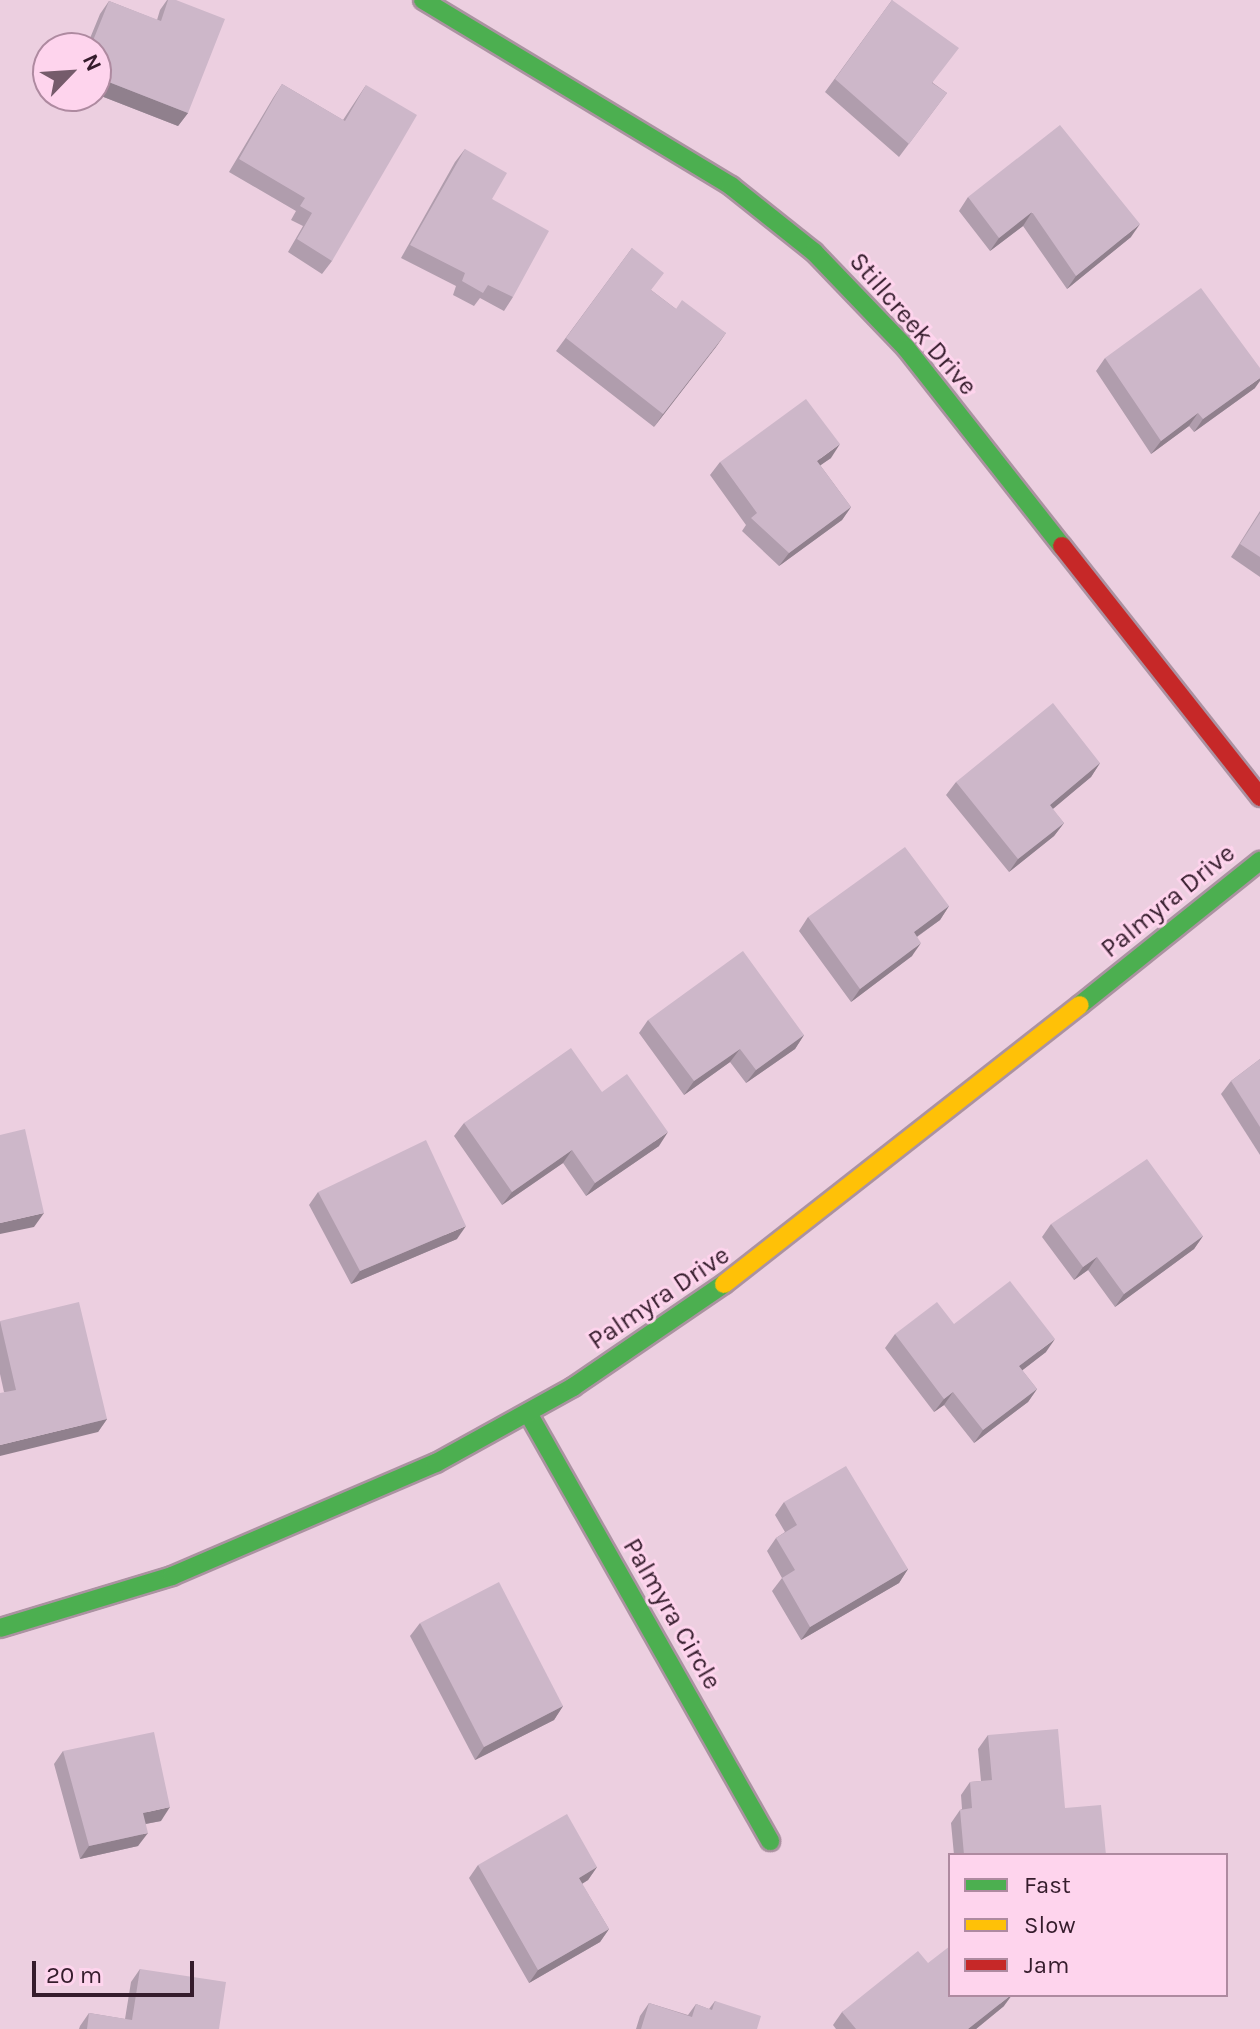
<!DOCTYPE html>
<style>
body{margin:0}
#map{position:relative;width:1260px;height:2029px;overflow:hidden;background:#eccfe0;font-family:Karla,sans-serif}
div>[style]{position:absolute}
.roads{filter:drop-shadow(2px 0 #ab92a1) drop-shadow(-2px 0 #ab92a1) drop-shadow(0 2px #ab92a1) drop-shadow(0 -2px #ab92a1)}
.fast>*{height:18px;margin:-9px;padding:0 9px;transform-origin:9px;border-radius:9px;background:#4caf50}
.slow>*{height:18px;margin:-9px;padding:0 9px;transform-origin:9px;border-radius:9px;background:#ffc107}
.jam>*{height:18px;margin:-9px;padding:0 9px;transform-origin:9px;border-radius:9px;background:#c62828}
.wall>*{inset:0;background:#b09dad}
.shaded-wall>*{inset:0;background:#90808d}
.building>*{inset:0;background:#cdb7c9}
span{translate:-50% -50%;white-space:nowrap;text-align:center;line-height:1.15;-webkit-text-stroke:6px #fed4ed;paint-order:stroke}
.street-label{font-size:26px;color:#351c2c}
.legend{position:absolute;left:948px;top:1853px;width:280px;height:144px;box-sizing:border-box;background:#fed4ed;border:2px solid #ae8aa0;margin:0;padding:10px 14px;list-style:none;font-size:24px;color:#351c2c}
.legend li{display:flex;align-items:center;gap:16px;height:40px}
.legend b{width:40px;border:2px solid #ae8aa0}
.north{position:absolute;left:32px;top:32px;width:80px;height:80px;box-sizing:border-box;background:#fed4ed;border:2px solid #ae8aa0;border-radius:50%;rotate:65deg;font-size:22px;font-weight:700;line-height:32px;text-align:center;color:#351c2c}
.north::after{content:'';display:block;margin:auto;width:28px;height:36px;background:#755b6b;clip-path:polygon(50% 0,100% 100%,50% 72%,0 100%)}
.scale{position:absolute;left:32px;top:1961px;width:162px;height:36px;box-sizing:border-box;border:4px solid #351c2c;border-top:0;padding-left:10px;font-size:24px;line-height:28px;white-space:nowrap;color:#351c2c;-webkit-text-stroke:6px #fed4ed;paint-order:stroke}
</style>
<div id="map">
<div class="roads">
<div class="fast">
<div style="left:423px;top:0;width:360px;rotate:31.1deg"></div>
<div style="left:731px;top:186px;width:106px;rotate:38.5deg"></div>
<div style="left:814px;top:252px;width:133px;rotate:46.2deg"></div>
<div style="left:906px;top:348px;width:252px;rotate:51.8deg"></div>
<div style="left:1080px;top:1005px;width:231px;rotate:-38.7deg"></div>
<div style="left:528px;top:1413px;width:492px;rotate:60.5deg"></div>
<div style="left:0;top:1628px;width:180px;rotate:-16.8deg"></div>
<div style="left:172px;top:1576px;width:287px;rotate:-23.2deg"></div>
<div style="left:436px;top:1463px;width:157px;rotate:-29deg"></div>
<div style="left:573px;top:1387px;width:183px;rotate:-34.3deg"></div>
</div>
<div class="slow">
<div style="left:724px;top:1284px;width:452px;rotate:-38.1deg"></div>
</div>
<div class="jam">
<div style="left:1062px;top:546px;width:320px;rotate:51.7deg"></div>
</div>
</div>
<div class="wall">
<div style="clip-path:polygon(167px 0,176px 0,188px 113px,178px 126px,96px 94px,96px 48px,86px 48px,100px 14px,109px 1px,157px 20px,160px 10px)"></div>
<div style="clip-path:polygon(892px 0,933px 83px,947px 93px,899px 157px,825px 92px)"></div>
<div style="clip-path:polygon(282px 84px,343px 120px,366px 85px,332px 261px,322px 274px,288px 252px,303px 226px,291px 220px,296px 211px,229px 172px,273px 98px)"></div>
<div style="clip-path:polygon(465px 149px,492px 199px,513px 297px,504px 311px,480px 298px,474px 306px,453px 295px,456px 286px,401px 258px,455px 162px)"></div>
<div style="clip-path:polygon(968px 197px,1131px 237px,1067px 289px,1023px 226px,990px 251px,959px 211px)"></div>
<div style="clip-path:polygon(632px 248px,651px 290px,676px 309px,726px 333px,654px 427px,556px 351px)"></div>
<div style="clip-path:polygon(1105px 358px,1255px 388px,1194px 432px,1189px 426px,1151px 454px,1096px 371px)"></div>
<div style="clip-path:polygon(831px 458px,820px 465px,851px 507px,842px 520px,779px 566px,742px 531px,746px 525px,710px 475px,720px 462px)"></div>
<div style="clip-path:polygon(1260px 511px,1260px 577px,1231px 557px)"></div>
<div style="clip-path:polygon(1100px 763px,1091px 777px,1052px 809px,1064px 823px,1054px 836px,1009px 872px,946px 795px,956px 782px)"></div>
<div style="clip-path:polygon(949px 906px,940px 920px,917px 937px,912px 956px,851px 1002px,799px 931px,808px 917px)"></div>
<div style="clip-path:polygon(648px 1020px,804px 1035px,795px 1049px,746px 1083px,730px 1062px,684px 1095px,639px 1033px)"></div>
<div style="clip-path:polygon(1260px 1059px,1260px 1155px,1221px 1094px,1231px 1081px)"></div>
<div style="clip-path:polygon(602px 1092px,659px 1146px,586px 1196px,563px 1163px,502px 1205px,454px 1136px,464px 1123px)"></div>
<div style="clip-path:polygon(318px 1192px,457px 1239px,351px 1284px,309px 1205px)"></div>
<div style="clip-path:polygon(1051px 1224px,1203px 1236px,1194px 1249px,1115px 1307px,1088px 1270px,1074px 1280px,1042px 1237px)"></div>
<div style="clip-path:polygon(0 1321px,107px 1419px,98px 1432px,4px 1392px,0 1374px)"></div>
<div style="clip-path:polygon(895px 1334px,1046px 1352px,1022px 1370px,1037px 1389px,1028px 1402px,974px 1443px,944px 1405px,934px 1412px,885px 1348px)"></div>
<div style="clip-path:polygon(784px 1502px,908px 1569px,899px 1583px,801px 1640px,772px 1591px,782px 1578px,767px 1551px,776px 1538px,785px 1532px,775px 1515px)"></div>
<div style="clip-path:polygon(420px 1623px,563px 1706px,554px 1720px,475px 1760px,410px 1636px)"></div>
<div style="clip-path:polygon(988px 1735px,1065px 1808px,1106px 1855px,954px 1855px,951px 1823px,960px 1810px,962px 1809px,961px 1795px,970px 1782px,981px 1781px,978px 1749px)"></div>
<div style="clip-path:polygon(63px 1751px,161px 1821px,146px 1824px,138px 1846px,80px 1859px,54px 1764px)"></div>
<div style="clip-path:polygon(478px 1865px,597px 1867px,588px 1880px,582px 1884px,609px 1929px,600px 1942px,529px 1983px,469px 1878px)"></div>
<div style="clip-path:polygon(928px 1963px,1004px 2006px,976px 2029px,836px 2029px,833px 2025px,842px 2012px)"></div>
<div style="clip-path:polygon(140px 1969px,219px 2029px,79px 2029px,80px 2026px,89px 2013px,125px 2019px,131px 1982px)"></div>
<div style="clip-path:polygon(715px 2001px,757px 2029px,636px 2029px,640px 2016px,649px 2003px,688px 2015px,696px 2004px,709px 2009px)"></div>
</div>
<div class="shaded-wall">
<div style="clip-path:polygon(96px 77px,188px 113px,178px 126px,96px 94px)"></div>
<div style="clip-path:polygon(1032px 212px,1023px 226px,990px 251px,999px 238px)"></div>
<div style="clip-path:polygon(1140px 224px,1131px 237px,1067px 289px,1076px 276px)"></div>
<div style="clip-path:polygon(726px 333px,716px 347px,654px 427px,663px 414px)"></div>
<div style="clip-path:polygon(1260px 378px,1260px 381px,1255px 388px,1194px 432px,1203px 419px)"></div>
<div style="clip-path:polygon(1198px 413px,1189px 426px,1151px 454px,1161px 441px)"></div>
<div style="clip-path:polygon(840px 444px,831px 458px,808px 474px,817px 461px)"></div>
<div style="clip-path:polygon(851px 507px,842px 520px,779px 566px,789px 553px)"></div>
<div style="clip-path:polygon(1100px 763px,1091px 777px,1041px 819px,1050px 805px)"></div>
<div style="clip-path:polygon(1064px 823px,1054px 836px,1009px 872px,1018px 859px)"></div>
<div style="clip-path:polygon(949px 906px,940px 920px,905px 945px,914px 932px)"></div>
<div style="clip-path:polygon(921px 943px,912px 956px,851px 1002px,860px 989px)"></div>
<div style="clip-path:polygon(804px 1035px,795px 1049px,746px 1083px,756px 1070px)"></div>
<div style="clip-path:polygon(740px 1049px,730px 1062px,684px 1095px,694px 1081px)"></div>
<div style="clip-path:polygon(668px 1132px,659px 1146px,586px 1196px,595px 1183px)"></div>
<div style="clip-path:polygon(572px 1150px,563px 1163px,502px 1205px,512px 1192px)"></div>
<div style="clip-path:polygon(44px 1213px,34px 1227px,0 1234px,0 1223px)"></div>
<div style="clip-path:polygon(466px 1226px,457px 1239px,351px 1284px,360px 1271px)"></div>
<div style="clip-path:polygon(1203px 1236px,1194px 1249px,1115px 1307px,1124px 1294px)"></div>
<div style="clip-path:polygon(1097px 1257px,1088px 1270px,1074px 1280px,1083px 1267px)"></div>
<div style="clip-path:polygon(1055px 1339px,1046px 1352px,1010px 1380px,1019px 1366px)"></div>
<div style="clip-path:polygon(1037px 1389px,1028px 1402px,974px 1443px,983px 1430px)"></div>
<div style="clip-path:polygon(953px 1392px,944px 1405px,934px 1412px,944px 1399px)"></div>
<div style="clip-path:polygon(107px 1419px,98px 1432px,0 1456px,0 1445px)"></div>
<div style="clip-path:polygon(908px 1569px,899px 1583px,801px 1640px,810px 1627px)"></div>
<div style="clip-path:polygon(563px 1706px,554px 1720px,475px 1760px,484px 1747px)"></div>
<div style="clip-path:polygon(170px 1807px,161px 1821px,134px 1826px,143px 1813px)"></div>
<div style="clip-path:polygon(148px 1833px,138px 1846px,80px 1859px,89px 1846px)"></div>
<div style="clip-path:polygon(597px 1867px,588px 1880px,570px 1891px,579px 1878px)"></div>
<div style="clip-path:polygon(609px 1929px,600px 1942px,529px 1983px,538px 1970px)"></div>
<div style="clip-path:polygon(1011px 1995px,1012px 1995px,1004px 2006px,976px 2029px,968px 2029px)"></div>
</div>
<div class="building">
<div style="clip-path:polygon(168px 0,176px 0,225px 19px,188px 113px,96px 77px,96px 48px,90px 48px,109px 1px,161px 21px)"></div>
<div style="clip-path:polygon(892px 0,959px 48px,932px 83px,947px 93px,909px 144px,835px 79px)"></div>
<div style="clip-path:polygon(282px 84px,345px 121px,366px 85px,417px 115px,332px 261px,297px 239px,312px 213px,300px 206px,305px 198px,239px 159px)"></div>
<div style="clip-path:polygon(1060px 125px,1140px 224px,1076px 276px,1032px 212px,999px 238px,968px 197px)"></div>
<div style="clip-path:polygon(465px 149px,507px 173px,492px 199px,549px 231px,513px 297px,488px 285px,483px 293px,462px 281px,465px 273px,410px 245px)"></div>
<div style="clip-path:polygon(632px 248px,664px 273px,651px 290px,676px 309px,682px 300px,726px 333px,663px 414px,566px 338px)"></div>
<div style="clip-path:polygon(1201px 288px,1260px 368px,1260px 378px,1203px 419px,1198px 413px,1161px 441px,1105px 358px)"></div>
<div style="clip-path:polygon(806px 399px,840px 444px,817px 461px,851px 507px,789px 553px,751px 518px,757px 513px,720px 462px)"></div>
<div style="clip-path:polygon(1260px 513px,1260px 557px,1240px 544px)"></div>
<div style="clip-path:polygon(1053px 703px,1100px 763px,1050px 805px,1064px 823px,1018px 859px,956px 782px)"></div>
<div style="clip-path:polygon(905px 847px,949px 906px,914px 932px,921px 943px,860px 989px,808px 917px)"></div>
<div style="clip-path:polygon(743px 951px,804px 1035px,756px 1070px,740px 1049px,694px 1081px,648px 1020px)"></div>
<div style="clip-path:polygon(571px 1048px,602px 1092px,627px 1074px,668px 1132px,595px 1183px,572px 1150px,512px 1192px,464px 1123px)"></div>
<div style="clip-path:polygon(1260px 1059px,1260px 1127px,1231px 1081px)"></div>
<div style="clip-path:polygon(25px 1129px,44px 1213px,0 1223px,0 1135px)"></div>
<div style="clip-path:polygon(426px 1140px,466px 1226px,360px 1271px,318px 1192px)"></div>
<div style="clip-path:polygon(1147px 1159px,1203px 1236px,1124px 1294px,1097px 1257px,1083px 1267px,1051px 1224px)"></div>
<div style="clip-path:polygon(1010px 1281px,1055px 1339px,1019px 1366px,1037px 1389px,983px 1430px,953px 1392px,944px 1399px,895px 1334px,937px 1302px,954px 1324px)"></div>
<div style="clip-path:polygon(79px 1302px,107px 1419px,0 1445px,0 1393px,16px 1390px,0 1321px)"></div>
<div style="clip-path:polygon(846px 1466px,908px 1569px,810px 1627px,782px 1578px,795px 1570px,776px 1538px,797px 1525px,784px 1502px)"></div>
<div style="clip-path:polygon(499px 1582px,563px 1706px,484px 1747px,420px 1623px)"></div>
<div style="clip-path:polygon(1058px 1729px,1065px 1808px,1101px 1805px,1106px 1855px,964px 1855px,960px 1810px,972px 1808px,970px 1782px,992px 1780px,988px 1735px)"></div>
<div style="clip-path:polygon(154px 1732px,170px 1807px,143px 1813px,148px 1833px,89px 1846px,63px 1751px)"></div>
<div style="clip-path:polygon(567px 1814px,597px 1867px,579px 1878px,609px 1929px,538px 1970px,478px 1865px)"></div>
<div style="clip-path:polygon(950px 1946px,950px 1995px,1011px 1995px,968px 2029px,856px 2029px,842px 2012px,918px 1951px,928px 1963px)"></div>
<div style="clip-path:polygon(140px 1969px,226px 1982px,219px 2029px,87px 2029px,89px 2013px,132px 2020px)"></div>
<div style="clip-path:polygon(715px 2001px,761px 2016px,757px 2029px,641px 2029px,649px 2003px,692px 2017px,696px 2004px,712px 2010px)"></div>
</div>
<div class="street-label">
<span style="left:913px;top:324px;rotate:49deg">Stillcreek Drive</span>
<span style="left:1168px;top:901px;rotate:-39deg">Palmyra Drive</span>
<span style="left:659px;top:1298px;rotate:-34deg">Palmyra Drive</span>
<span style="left:672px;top:1614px;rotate:60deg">Palmyra Circle</span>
</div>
<ul class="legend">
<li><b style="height:10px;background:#4caf50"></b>Fast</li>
<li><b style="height:10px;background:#ffc107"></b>Slow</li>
<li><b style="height:10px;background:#c62828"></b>Jam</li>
</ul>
<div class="north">N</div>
<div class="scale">20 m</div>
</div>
